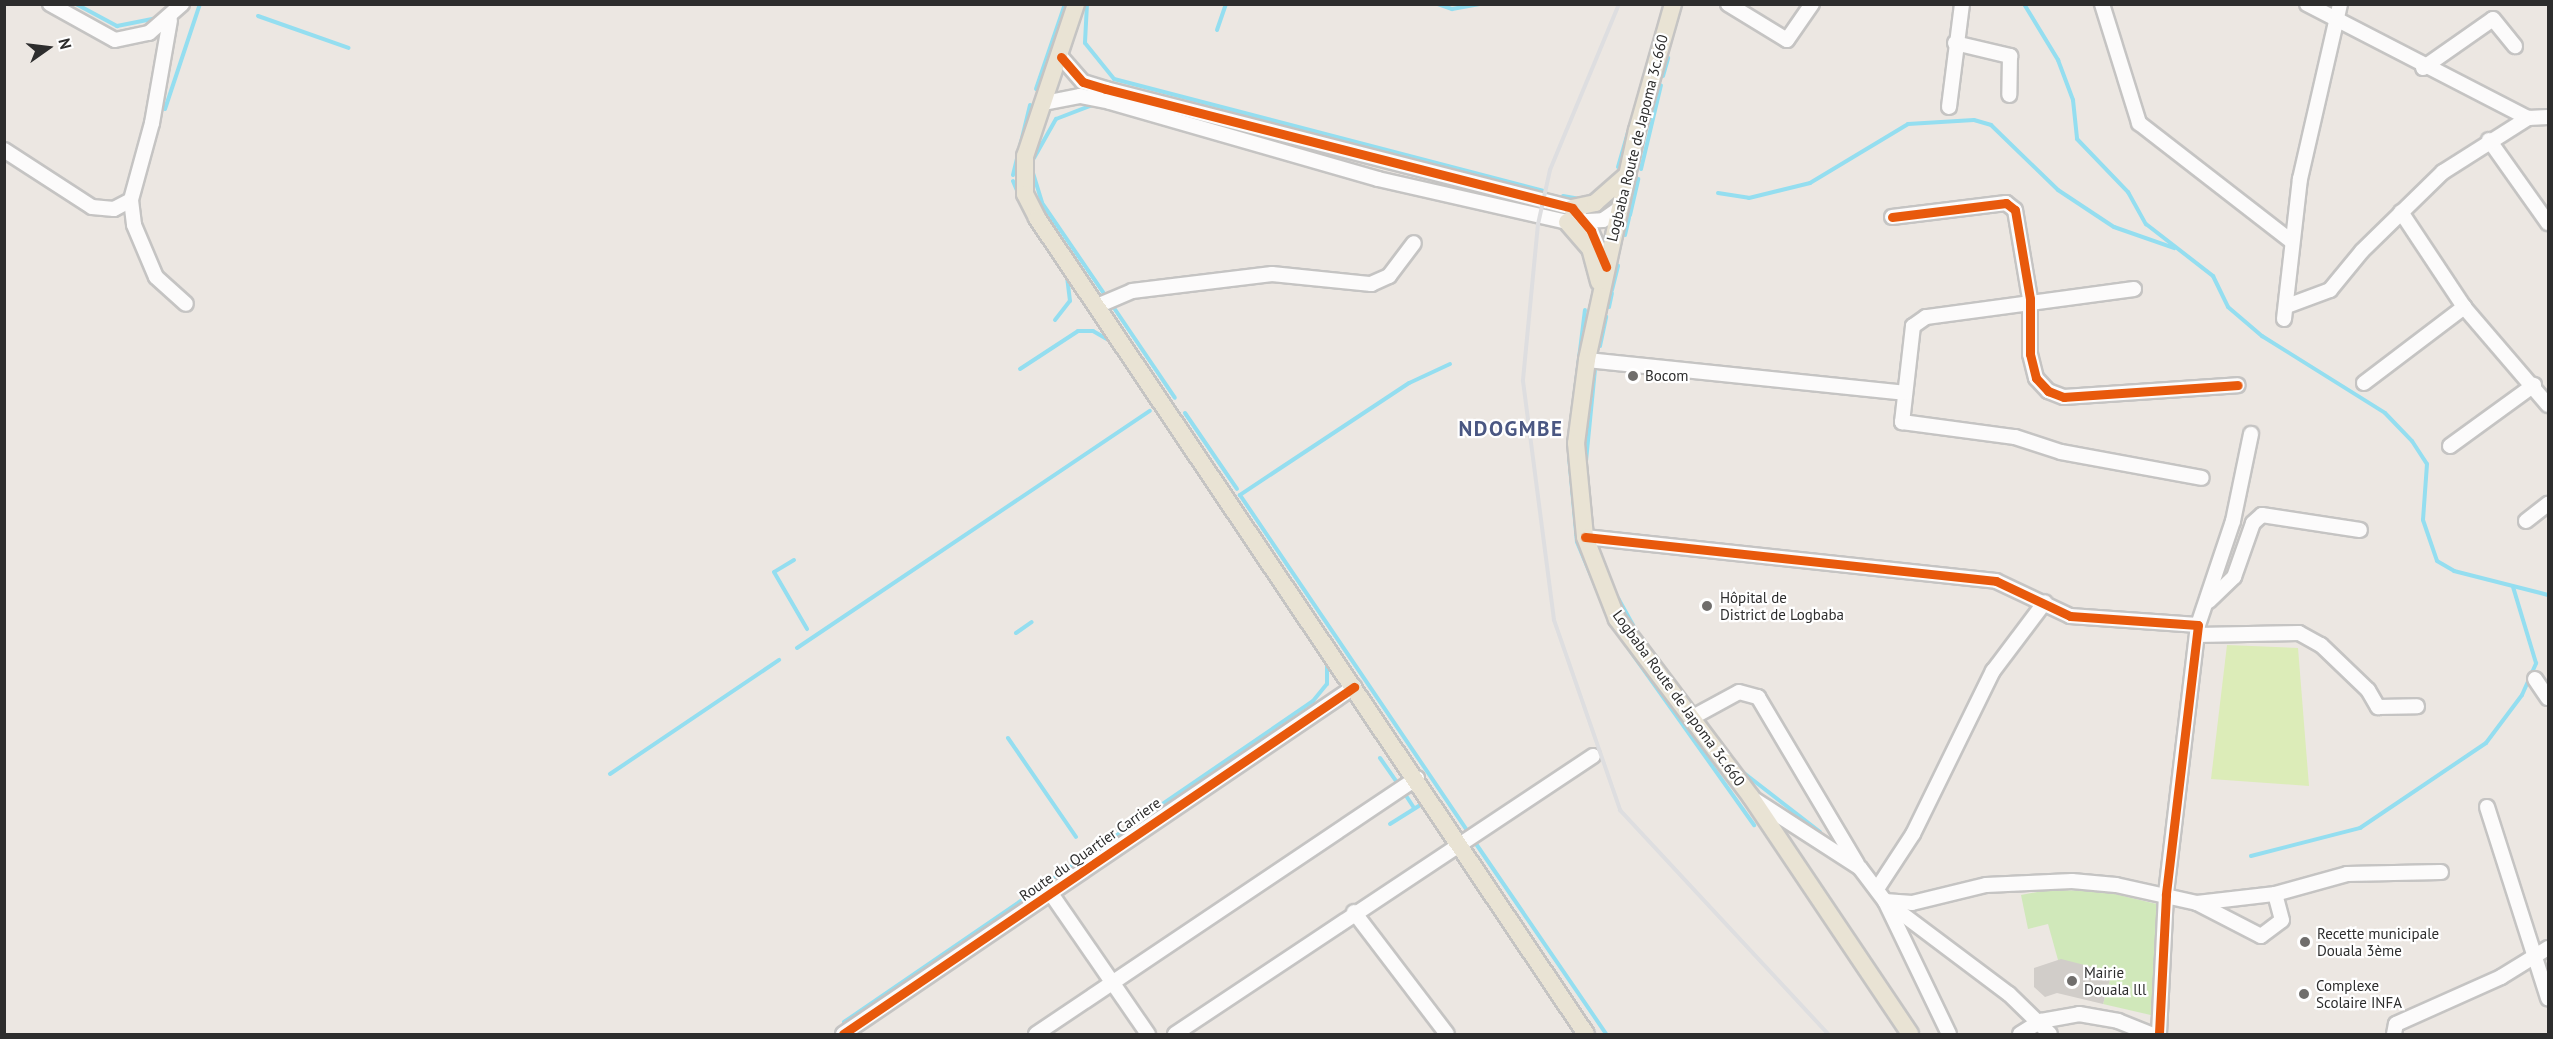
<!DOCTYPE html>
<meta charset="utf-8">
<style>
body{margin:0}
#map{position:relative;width:2553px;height:1039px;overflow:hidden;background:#ece7e2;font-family:"PT Sans",sans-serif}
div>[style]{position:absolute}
.green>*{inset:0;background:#d0e8ba}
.pitch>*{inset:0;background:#dcecb8}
.stream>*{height:4px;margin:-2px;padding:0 2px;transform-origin:2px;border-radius:2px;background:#94def0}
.building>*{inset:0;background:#d1cdc9}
.roads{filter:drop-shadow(2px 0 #c5c4c3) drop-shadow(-2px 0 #c5c4c3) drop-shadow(0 2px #c5c4c3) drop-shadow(0 -2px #c5c4c3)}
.minor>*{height:14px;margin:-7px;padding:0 7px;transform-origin:7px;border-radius:7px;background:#fcfbfb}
.major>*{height:16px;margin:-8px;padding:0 8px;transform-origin:8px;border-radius:8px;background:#e9e3d4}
.rail>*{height:4px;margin:-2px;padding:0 2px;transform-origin:2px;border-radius:2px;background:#dedee0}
.cycleway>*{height:9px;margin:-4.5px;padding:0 4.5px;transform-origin:4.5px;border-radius:4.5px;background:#e8590c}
.dots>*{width:16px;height:16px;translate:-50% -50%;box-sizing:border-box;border:3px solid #fff;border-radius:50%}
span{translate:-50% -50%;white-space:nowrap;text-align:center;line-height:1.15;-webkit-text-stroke:4.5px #fff;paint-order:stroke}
.street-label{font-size:15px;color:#2d2d2d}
.poi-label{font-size:15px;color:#2d2d2d}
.left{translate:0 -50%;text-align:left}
.district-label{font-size:21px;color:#4a5782;font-weight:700;letter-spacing:1.5px}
.frame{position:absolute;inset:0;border:6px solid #2d2d2d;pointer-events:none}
.north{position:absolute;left:18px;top:18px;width:60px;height:60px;-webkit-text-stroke:4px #fff;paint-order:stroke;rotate:76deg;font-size:16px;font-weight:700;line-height:24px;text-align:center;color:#2d2d2d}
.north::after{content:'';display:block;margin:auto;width:21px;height:27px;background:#2d2d2d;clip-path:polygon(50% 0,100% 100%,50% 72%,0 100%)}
</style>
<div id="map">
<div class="green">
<div style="clip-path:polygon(2048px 890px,2102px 891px,2165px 906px,2155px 1016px,2103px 1004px,2112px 972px,2058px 960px,2048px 924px,2028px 929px,2021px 895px)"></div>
</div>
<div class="pitch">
<div style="clip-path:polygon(2227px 645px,2298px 648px,2309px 786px,2211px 779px)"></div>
</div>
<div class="stream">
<div style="left:76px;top:4px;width:47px;rotate:28.2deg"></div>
<div style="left:117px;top:26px;width:41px;rotate:-11.3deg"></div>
<div style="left:1087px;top:4px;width:39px;rotate:93deg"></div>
<div style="left:1085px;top:43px;width:46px;rotate:51.1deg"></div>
<div style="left:1114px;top:79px;width:443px;rotate:14.6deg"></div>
<div style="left:1438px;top:4px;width:15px;rotate:20deg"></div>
<div style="left:1452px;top:9px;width:28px;rotate:-10deg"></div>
<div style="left:2024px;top:4px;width:66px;rotate:58.7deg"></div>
<div style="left:2058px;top:60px;width:43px;rotate:69.4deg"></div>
<div style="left:2073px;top:100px;width:39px;rotate:84deg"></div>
<div style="left:2077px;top:139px;width:74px;rotate:46.1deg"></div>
<div style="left:2128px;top:192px;width:37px;rotate:61deg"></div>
<div style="left:2146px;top:224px;width:85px;rotate:37.8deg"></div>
<div style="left:2213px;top:276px;width:34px;rotate:64deg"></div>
<div style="left:2228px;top:307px;width:45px;rotate:40.5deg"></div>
<div style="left:2262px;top:336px;width:145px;rotate:32deg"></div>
<div style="left:2385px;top:413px;width:39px;rotate:46deg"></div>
<div style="left:2412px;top:441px;width:27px;rotate:57deg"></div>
<div style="left:2427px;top:464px;width:56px;rotate:94.1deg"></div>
<div style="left:2423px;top:520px;width:43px;rotate:71.1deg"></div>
<div style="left:2437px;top:561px;width:20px;rotate:30deg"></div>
<div style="left:2454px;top:571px;width:97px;rotate:14.3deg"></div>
<div style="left:258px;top:16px;width:96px;rotate:19.4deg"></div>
<div style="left:1217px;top:30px;width:28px;rotate:-71deg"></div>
<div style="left:1663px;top:76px;width:19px;rotate:-74deg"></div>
<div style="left:1036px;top:89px;width:90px;rotate:-71.2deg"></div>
<div style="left:165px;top:109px;width:111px;rotate:-71.6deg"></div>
<div style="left:1034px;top:158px;width:45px;rotate:-60.6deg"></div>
<div style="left:1056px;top:119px;width:40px;rotate:-21deg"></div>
<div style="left:1618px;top:167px;width:37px;rotate:-74deg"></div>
<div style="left:1641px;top:169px;width:86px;rotate:-76.6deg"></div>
<div style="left:1033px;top:173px;width:31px;rotate:73deg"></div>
<div style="left:1042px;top:203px;width:108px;rotate:55.6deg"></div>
<div style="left:1013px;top:175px;width:72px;rotate:-76.3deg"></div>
<div style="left:1013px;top:181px;width:41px;rotate:67.2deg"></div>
<div style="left:1718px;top:193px;width:31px;rotate:9deg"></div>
<div style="left:1749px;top:198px;width:63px;rotate:-13.8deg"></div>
<div style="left:1810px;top:183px;width:114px;rotate:-31deg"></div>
<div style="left:1908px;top:124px;width:66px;rotate:-3.5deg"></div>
<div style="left:1974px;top:120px;width:18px;rotate:16deg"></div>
<div style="left:1991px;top:125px;width:93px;rotate:44.1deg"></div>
<div style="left:2058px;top:190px;width:67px;rotate:33.5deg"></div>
<div style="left:2114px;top:227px;width:64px;rotate:19.3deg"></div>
<div style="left:1563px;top:196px;width:17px;rotate:10deg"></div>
<div style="left:1630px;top:215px;width:37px;rotate:-77deg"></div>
<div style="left:1625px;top:235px;width:18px;rotate:-77deg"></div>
<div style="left:1612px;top:290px;width:25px;rotate:-76deg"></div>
<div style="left:1112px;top:305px;width:112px;rotate:55.9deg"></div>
<div style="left:1609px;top:307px;width:14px;rotate:-78deg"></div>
<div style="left:1055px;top:320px;width:24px;rotate:-52deg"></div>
<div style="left:1070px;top:301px;width:24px;rotate:-97deg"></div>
<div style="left:1600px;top:346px;width:30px;rotate:-78deg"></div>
<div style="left:1450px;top:364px;width:45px;rotate:155.1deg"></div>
<div style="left:1409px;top:383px;width:203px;rotate:146.5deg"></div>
<div style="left:1240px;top:495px;width:408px;rotate:55.9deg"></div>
<div style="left:1020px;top:369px;width:69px;rotate:-33.2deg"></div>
<div style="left:1078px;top:331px;width:15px"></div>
<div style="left:1093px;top:331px;width:20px;rotate:30deg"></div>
<div style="left:1185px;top:413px;width:92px;rotate:55.6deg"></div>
<div style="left:1569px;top:440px;width:131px;rotate:-83deg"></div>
<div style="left:1569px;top:456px;width:86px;rotate:84.7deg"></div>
<div style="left:1577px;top:542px;width:86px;rotate:67.3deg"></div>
<div style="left:1586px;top:461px;width:91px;rotate:-84.4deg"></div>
<div style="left:794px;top:560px;width:23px;rotate:149deg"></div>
<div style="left:774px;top:572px;width:66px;rotate:59.9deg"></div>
<div style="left:1618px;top:598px;width:38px;rotate:61deg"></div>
<div style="left:1614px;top:628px;width:242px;rotate:54.6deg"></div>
<div style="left:1016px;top:633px;width:19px;rotate:-35deg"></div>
<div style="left:797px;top:648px;width:425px;rotate:-33.9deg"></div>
<div style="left:1008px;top:738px;width:120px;rotate:55.5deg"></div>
<div style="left:1380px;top:758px;width:33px;rotate:55deg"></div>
<div style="left:1740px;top:770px;width:101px;rotate:37.8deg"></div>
<div style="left:610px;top:774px;width:204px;rotate:-34deg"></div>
<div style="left:1403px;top:791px;width:20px;rotate:57deg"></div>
<div style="left:1390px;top:824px;width:40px;rotate:-32deg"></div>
<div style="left:1472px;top:838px;width:237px;rotate:55.6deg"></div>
<div style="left:2251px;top:856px;width:113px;rotate:-14.4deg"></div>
<div style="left:2360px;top:828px;width:152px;rotate:-34deg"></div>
<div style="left:2486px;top:743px;width:60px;rotate:-53.1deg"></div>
<div style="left:2522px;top:695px;width:35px;rotate:-66deg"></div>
<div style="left:2536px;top:663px;width:79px;rotate:-106.8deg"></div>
<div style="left:844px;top:1022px;width:568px;rotate:-34.39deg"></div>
<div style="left:1313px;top:701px;width:22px;rotate:-51deg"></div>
<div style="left:1327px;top:684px;width:22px;rotate:-90deg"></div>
</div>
<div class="building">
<div style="clip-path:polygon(2061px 959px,2112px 972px,2103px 1004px,2057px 993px,2045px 997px,2034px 987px,2034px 968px)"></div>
</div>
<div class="roads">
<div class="minor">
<div style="left:50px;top:4px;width:74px;rotate:29deg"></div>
<div style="left:115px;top:40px;width:35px;rotate:-12deg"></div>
<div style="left:149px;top:33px;width:44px;rotate:-41.3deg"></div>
<div style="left:1728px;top:4px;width:69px;rotate:31.4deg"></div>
<div style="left:1787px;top:40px;width:44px;rotate:-55.2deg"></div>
<div style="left:2102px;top:4px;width:125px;rotate:72.7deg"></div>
<div style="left:2139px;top:123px;width:192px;rotate:37.8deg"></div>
<div style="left:2307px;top:4px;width:249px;rotate:27.3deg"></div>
<div style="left:2528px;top:118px;width:20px;rotate:-3deg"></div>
<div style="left:170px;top:20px;width:105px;rotate:99.9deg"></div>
<div style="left:152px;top:123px;width:80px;rotate:105.3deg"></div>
<div style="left:131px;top:200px;width:25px;rotate:83deg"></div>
<div style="left:134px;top:225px;width:56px;rotate:67.1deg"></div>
<div style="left:156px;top:277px;width:40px;rotate:42deg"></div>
<div style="left:1955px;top:43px;width:57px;rotate:13.3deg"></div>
<div style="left:2010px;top:56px;width:39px;rotate:91deg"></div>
<div style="left:1061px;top:57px;width:33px;rotate:49deg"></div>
<div style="left:1083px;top:82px;width:24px;rotate:17deg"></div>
<div style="left:1106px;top:89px;width:481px;rotate:14.3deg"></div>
<div style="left:1572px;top:208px;width:30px;rotate:50deg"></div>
<div style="left:1591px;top:231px;width:39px;rotate:67deg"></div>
<div style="left:2423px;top:68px;width:85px;rotate:-35deg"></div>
<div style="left:2493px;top:19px;width:35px;rotate:51deg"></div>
<div style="left:1044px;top:103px;width:37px;rotate:-11deg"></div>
<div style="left:1080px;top:96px;width:31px;rotate:11deg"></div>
<div style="left:1110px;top:102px;width:279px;rotate:16deg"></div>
<div style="left:1378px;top:179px;width:194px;rotate:12.8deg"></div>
<div style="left:1567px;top:222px;width:36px;rotate:-3deg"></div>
<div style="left:1603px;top:220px;width:21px;rotate:-35deg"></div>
<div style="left:1949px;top:107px;width:104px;rotate:-82.8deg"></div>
<div style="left:2489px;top:140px;width:102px;rotate:54.6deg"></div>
<div style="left:4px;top:150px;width:105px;rotate:32.9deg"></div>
<div style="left:92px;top:207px;width:22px;rotate:5deg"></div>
<div style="left:114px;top:209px;width:19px;rotate:-28deg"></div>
<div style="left:2401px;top:212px;width:114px;rotate:56.4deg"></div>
<div style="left:2464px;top:307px;width:129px;rotate:49.4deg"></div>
<div style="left:1892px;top:217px;width:115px;rotate:-7deg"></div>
<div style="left:2006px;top:203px;width:11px;rotate:38deg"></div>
<div style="left:2015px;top:210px;width:90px;rotate:80.4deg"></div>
<div style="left:2030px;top:299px;width:55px;rotate:90deg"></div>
<div style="left:2030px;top:354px;width:25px;rotate:76deg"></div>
<div style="left:2036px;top:378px;width:18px;rotate:47deg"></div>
<div style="left:2048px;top:391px;width:17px;rotate:21deg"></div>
<div style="left:2064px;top:397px;width:174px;rotate:-3.9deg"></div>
<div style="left:2134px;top:289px;width:210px;rotate:172.3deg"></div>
<div style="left:1926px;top:317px;width:16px;rotate:145deg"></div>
<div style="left:1913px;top:326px;width:97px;rotate:96.5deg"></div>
<div style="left:1902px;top:422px;width:114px;rotate:7.6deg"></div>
<div style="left:2015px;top:437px;width:48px;rotate:18.1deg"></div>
<div style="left:2061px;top:452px;width:143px;rotate:10.4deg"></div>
<div style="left:1097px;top:306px;width:38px;rotate:-23deg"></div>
<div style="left:1132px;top:291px;width:141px;rotate:-6.9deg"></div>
<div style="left:1272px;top:274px;width:100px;rotate:5.8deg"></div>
<div style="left:1371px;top:284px;width:20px;rotate:-24deg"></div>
<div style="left:1389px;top:276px;width:41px;rotate:-52.9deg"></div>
<div style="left:2287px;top:306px;width:46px;rotate:-20.4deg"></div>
<div style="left:2330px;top:290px;width:50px;rotate:-50.6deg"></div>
<div style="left:2362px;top:251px;width:113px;rotate:-44.3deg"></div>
<div style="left:2443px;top:172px;width:101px;rotate:-32.4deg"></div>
<div style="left:2284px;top:319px;width:141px;rotate:-83.5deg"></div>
<div style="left:2300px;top:179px;width:180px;rotate:-77.1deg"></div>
<div style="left:1587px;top:360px;width:319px;rotate:5.9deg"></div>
<div style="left:2364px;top:383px;width:126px;rotate:-37.2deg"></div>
<div style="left:2450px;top:446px;width:104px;rotate:-36deg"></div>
<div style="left:2526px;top:521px;width:28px;rotate:-38deg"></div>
<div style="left:1585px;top:537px;width:413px;rotate:6.1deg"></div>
<div style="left:1996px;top:581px;width:82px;rotate:25.3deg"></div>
<div style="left:2070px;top:616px;width:128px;rotate:4deg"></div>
<div style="left:2198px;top:625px;width:272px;rotate:96.8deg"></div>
<div style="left:2166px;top:895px;width:139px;rotate:92.9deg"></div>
<div style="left:2209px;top:601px;width:35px;rotate:-44deg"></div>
<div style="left:2234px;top:577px;width:57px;rotate:-70.6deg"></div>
<div style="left:2253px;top:523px;width:12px;rotate:-42deg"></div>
<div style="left:2262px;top:515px;width:99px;rotate:8.7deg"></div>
<div style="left:2198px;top:625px;width:110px;rotate:-71.4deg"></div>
<div style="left:2233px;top:521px;width:89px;rotate:-78.3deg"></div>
<div style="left:2197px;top:635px;width:102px;rotate:-1.1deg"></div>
<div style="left:2299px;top:633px;width:25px;rotate:29deg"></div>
<div style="left:2321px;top:645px;width:65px;rotate:43.8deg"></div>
<div style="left:2368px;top:690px;width:20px;rotate:60deg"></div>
<div style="left:2378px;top:707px;width:39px;rotate:-1deg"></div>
<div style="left:2535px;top:679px;width:23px;rotate:56deg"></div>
<div style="left:1693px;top:717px;width:52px;rotate:-28.5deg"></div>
<div style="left:1739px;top:692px;width:20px;rotate:15deg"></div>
<div style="left:1758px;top:697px;width:194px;rotate:59.3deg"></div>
<div style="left:1755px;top:800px;width:125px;rotate:32.9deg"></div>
<div style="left:1860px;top:868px;width:41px;rotate:52.9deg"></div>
<div style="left:1885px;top:901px;width:155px;rotate:36.9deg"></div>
<div style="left:2009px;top:994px;width:57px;rotate:44.3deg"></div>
<div style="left:2487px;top:807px;width:201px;rotate:72.3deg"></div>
<div style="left:1877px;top:889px;width:66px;rotate:-56.8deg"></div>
<div style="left:1913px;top:834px;width:182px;rotate:-63.9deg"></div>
<div style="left:1993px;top:671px;width:86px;rotate:-53deg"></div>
<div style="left:1052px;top:895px;width:169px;rotate:55.4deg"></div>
<div style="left:2197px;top:903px;width:72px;rotate:27.3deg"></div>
<div style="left:2261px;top:936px;width:26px;rotate:-37deg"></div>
<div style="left:2282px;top:920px;width:27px;rotate:-105deg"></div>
<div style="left:1354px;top:912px;width:153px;rotate:52.7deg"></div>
<div style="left:843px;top:1034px;width:618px;rotate:-34.18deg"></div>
<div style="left:1036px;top:1034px;width:459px;rotate:-33.9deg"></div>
<div style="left:1175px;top:1034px;width:502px;rotate:-33.63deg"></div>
<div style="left:1949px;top:1034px;width:148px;rotate:-115.7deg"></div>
<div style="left:1885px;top:901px;width:27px;rotate:4deg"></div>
<div style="left:1912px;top:903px;width:76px;rotate:-13.7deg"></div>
<div style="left:1986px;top:885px;width:86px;rotate:-2.7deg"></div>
<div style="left:2072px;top:881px;width:44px;rotate:5.2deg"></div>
<div style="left:2116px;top:885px;width:83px;rotate:12.5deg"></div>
<div style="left:2197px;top:903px;width:79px;rotate:-6.6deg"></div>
<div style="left:2275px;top:894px;width:75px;rotate:-15.5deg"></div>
<div style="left:2347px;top:874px;width:94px;rotate:-1.2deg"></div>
<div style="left:2020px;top:1034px;width:25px;rotate:-32deg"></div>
<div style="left:2041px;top:1021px;width:39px;rotate:-10deg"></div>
<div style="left:2079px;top:1014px;width:40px;rotate:10deg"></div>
<div style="left:2118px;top:1021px;width:35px;rotate:22deg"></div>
<div style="left:2394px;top:1034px;width:10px;rotate:-79deg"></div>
<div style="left:2396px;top:1024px;width:115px;rotate:-24.1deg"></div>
<div style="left:2501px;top:977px;width:55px;rotate:-31.7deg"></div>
</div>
<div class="major">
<div style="left:1076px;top:4px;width:160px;rotate:108.5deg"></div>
<div style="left:1025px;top:156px;width:38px;rotate:90deg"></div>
<div style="left:1025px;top:194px;width:27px;rotate:63deg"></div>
<div style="left:1037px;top:218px;width:983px;rotate:56.07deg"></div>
<div style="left:1673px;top:4px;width:131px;rotate:105.9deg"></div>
<div style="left:1637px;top:130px;width:235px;rotate:102.3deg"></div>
<div style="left:1587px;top:360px;width:84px;rotate:97.5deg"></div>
<div style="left:1576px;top:443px;width:94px;rotate:84.5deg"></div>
<div style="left:1585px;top:537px;width:88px;rotate:68.7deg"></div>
<div style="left:1617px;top:619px;width:223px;rotate:53deg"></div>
<div style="left:1751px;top:797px;width:285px;rotate:56.1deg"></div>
<div style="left:1572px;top:208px;width:24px;rotate:-12deg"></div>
<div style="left:1595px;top:203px;width:44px;rotate:-41.3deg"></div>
<div style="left:1567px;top:222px;width:35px;rotate:49deg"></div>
<div style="left:1590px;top:248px;width:35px;rotate:75deg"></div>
</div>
</div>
<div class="rail">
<div style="left:1619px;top:4px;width:180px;rotate:112.6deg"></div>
<div style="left:1550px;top:170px;width:55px;rotate:102.5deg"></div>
<div style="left:1538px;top:224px;width:158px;rotate:95.5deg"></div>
<div style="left:1523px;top:381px;width:241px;rotate:82.6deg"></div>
<div style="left:1554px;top:620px;width:201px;rotate:70.8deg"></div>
<div style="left:1620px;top:810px;width:306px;rotate:47.1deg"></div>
</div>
<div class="cycleway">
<div style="left:1061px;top:57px;width:33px;rotate:49deg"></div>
<div style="left:1083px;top:82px;width:24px;rotate:17deg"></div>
<div style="left:1106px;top:89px;width:481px;rotate:14.3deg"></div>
<div style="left:1572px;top:208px;width:30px;rotate:50deg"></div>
<div style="left:1591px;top:231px;width:39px;rotate:67deg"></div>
<div style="left:1892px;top:217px;width:115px;rotate:-7deg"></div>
<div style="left:2006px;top:203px;width:11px;rotate:38deg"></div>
<div style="left:2015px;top:210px;width:90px;rotate:80.4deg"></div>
<div style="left:2030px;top:299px;width:55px;rotate:90deg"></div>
<div style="left:2030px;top:354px;width:25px;rotate:76deg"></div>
<div style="left:2036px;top:378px;width:18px;rotate:47deg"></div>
<div style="left:2048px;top:391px;width:17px;rotate:21deg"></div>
<div style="left:2064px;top:397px;width:174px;rotate:-3.9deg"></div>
<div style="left:1585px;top:537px;width:413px;rotate:6.1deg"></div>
<div style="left:1996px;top:581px;width:82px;rotate:25.3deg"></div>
<div style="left:2070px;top:616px;width:128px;rotate:4deg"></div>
<div style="left:2198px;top:625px;width:272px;rotate:96.8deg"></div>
<div style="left:2166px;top:895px;width:139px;rotate:92.9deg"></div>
<div style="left:843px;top:1034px;width:618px;rotate:-34.18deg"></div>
</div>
<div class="dots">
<div style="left:1633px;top:376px;background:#706e6c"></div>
<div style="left:1707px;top:606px;background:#706e6c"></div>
<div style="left:2305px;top:942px;background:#706e6c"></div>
<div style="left:2072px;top:981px;background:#706e6c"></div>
<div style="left:2304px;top:994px;background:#706e6c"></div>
</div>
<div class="street-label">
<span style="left:1637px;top:138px;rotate:-76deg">Logbaba Route de Japoma 3c.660</span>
<span style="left:1679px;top:698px;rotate:54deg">Logbaba Route de Japoma 3c.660</span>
<span style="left:1090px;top:849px;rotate:-35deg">Route du Quartier Carriere</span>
</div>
<div class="poi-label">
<span class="left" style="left:1645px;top:376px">Bocom</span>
<span class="left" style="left:1720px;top:606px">Hôpital de<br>District de Logbaba</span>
<span class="left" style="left:2317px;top:942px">Recette municipale<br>Douala 3ème</span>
<span class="left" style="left:2084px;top:981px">Mairie<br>Douala lll</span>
<span class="left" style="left:2316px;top:994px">Complexe<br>Scolaire INFA</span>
</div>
<div class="district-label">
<span style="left:1511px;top:429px">NDOGMBE</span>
</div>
<div class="frame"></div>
<div class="north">N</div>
</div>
